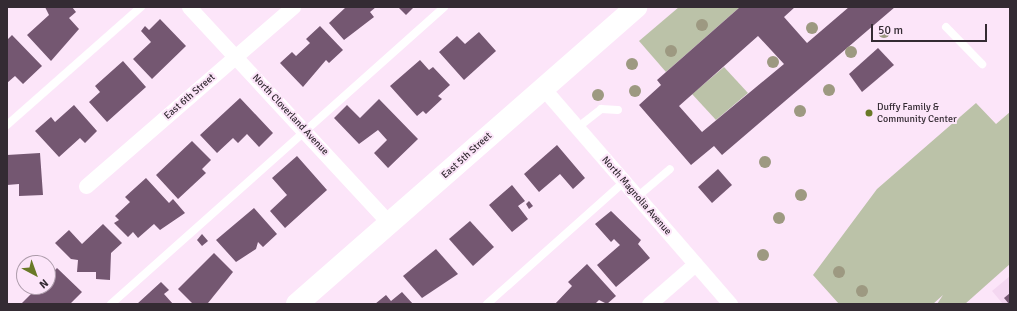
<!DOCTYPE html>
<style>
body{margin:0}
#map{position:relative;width:1017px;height:311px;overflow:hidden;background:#fce5f9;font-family:Signika,sans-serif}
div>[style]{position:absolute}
.built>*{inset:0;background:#f4d7f1}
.green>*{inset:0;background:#bbc2a8}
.building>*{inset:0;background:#745771}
.lane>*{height:8px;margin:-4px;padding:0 4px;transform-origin:4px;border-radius:4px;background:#fff}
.street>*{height:15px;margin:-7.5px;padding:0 7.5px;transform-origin:7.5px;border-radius:7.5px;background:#fff}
.secondary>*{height:22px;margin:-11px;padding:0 11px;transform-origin:11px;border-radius:11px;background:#fff}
.trees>*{width:12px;height:12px;margin:-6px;border-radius:50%;background:#9d9981}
.dots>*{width:11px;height:11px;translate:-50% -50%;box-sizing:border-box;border:2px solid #fce5f9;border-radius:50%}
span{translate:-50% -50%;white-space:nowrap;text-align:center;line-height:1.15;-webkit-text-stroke:4px #fce5f9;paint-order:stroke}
.street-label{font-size:10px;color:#342b33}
.poi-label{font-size:10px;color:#342b33}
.left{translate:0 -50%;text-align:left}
.frame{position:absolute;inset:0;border:8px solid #342b33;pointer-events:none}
.north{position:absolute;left:16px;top:255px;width:40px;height:40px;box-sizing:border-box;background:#fce5f9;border:1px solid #ac9baa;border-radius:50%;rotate:139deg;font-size:11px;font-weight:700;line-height:16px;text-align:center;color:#342b33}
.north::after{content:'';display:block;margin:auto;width:14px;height:18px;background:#697927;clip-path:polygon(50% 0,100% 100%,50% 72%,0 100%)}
.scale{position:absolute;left:871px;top:24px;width:116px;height:18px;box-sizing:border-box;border:2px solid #342b33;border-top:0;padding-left:5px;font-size:12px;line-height:14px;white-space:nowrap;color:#342b33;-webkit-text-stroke:3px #fce5f9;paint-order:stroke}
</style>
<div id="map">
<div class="built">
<div style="clip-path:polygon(1010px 276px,1010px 304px,1003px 304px,992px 291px)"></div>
</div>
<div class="green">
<div style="clip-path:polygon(679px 7px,740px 7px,666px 72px,639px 41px)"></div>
<div style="clip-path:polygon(724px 67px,748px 93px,716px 120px,692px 94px)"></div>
<div style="clip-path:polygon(976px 103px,996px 124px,1010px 112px,1010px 264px,965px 304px,937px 304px,943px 295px,933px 304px,839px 304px,813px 275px,877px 189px)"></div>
</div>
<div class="building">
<div style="clip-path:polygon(45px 7px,72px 7px,76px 12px,69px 18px,79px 29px,51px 61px,27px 35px,49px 15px)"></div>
<div style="clip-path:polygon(346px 7px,376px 7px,370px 12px,374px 17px,344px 40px,329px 23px)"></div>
<div style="clip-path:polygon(398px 7px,414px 7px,406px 15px)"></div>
<div style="clip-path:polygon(evenodd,740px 7px,795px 7px,784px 17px,807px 43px,849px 7px,895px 7px,722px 155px,714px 146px,691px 165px,639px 105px,661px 85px,657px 80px,740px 7px,758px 36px,784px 64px,702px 132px,679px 106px,758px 36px)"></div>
<div style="clip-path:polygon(160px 19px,186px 46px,152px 79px,133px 59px,151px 42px,141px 31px,145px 26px,149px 30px)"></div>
<div style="clip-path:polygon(320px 26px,343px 50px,329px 63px,326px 60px,303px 87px,280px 63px,292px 52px,296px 56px,310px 43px,306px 39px)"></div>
<div style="clip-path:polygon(479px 32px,496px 51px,464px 80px,439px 52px,457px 36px,465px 44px)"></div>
<div style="clip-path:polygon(12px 35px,42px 66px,23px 84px,15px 76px,7px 83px,7px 40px)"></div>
<div style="clip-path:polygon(878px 48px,894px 65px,862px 92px,849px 74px)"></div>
<div style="clip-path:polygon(420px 60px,429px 70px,433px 67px,450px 85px,438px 96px,442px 99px,426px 114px,423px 111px,417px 116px,390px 86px)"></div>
<div style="clip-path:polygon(123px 61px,146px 87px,107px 122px,89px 102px,100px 92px,95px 86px)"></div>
<div style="clip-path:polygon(240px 98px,273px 133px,259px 147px,247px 134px,238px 143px,233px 138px,217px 153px,200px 135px)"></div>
<div style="clip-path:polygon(379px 99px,418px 139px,388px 168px,374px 153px,387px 140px,378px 130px,359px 144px,334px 118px,347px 105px,360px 118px)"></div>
<div style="clip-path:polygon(74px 105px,97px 131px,85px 143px,80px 138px,59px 157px,35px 131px,51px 117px,55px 122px)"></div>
<div style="clip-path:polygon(192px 141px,211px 160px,202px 169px,206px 173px,178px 199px,156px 175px)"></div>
<div style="clip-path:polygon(557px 145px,585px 178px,573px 189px,560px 174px,539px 192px,524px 174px)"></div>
<div style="clip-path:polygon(40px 153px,43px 195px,19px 196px,19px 184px,7px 185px,7px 155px)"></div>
<div style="clip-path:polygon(297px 156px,327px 190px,285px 228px,270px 211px,287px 195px,272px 178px)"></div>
<div style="clip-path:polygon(718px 169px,732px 185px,712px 203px,698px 187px)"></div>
<div style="clip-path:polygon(146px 178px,169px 203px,173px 199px,185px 213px,160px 230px,154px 224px,138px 238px,133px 232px,128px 237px,114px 223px,119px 220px,115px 216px,130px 202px,125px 197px)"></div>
<div style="clip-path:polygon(512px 185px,525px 201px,518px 206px,528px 219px,512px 232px,489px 205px)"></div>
<div style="clip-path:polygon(529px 201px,533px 206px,529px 209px,526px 204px)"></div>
<div style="clip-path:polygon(254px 208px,277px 234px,263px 247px,258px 242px,256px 249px,236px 262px,216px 240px)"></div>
<div style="clip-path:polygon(611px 211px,641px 240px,638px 244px,650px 258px,616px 287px,597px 265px,620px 245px,614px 239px,611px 242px,595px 224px)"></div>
<div style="clip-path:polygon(470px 221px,494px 247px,473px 266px,449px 239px)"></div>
<div style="clip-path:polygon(103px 224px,122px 243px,111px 253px,110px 280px,96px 279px,96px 272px,77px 272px,78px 260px,71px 259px,55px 243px,69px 230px,82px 244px)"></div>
<div style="clip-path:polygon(202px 234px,208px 241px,202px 246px,197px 240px)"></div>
<div style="clip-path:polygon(436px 249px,458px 274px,422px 298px,403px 276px)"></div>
<div style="clip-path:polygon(214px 253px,233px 272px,208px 303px,193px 304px,178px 289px)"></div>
<div style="clip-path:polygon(587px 264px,616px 296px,607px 304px,599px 300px,595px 304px,555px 304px,572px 286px,568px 282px)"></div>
<div style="clip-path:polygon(57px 268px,82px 292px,70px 304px,21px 304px,38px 287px,48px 287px,48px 277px)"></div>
<div style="clip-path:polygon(161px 282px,169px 290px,164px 294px,173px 304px,137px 304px)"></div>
<div style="clip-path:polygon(402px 292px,413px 304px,375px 304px,386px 295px,391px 301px)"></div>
<div style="clip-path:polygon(1010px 293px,1010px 304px,1009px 304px,1004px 298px)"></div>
</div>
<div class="lane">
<div style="left:946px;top:27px;width:52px;rotate:45.8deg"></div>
<div style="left:7px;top:125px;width:179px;rotate:-41.4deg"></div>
<div style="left:577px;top:128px;width:31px;rotate:-38deg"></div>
<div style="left:601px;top:109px;width:17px;rotate:3deg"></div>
<div style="left:637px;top:197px;width:43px;rotate:-40.3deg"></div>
<div style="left:111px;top:304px;width:446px;rotate:-41.7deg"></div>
<div style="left:487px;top:304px;width:183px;rotate:-41.7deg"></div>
</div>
<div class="street">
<div style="left:189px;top:7px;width:296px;rotate:47.2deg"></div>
<div style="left:543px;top:88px;width:286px;rotate:49.1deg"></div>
<div style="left:86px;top:186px;width:274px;rotate:-40.9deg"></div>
<div style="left:649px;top:304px;width:61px;rotate:-41deg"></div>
</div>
<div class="secondary">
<div style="left:297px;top:304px;width:451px;rotate:-41.2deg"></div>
</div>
<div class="trees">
<div style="left:702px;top:25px"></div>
<div style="left:812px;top:28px"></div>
<div style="left:884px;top:32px"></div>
<div style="left:671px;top:51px"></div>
<div style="left:851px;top:52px"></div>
<div style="left:773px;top:62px"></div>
<div style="left:632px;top:64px"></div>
<div style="left:829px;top:90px"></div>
<div style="left:635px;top:91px"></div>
<div style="left:598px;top:95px"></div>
<div style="left:800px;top:111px"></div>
<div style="left:765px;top:162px"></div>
<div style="left:801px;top:195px"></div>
<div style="left:779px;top:218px"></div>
<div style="left:763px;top:255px"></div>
<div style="left:839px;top:272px"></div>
<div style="left:862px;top:291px"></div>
</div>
<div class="dots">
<div style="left:869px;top:113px;background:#697927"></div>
</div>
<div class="street-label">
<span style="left:190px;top:97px;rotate:-41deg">East 6th Street</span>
<span style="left:290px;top:115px;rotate:47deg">North Cloverland Avenue</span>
<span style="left:467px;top:156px;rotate:-42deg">East 5th Street</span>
<span style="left:636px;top:196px;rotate:49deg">North Magnolia Avenue</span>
</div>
<div class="poi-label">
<span class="left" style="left:877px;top:113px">Duffy Family &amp;<br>Community Center</span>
</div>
<div class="frame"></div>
<div class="north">N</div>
<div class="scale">50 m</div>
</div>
